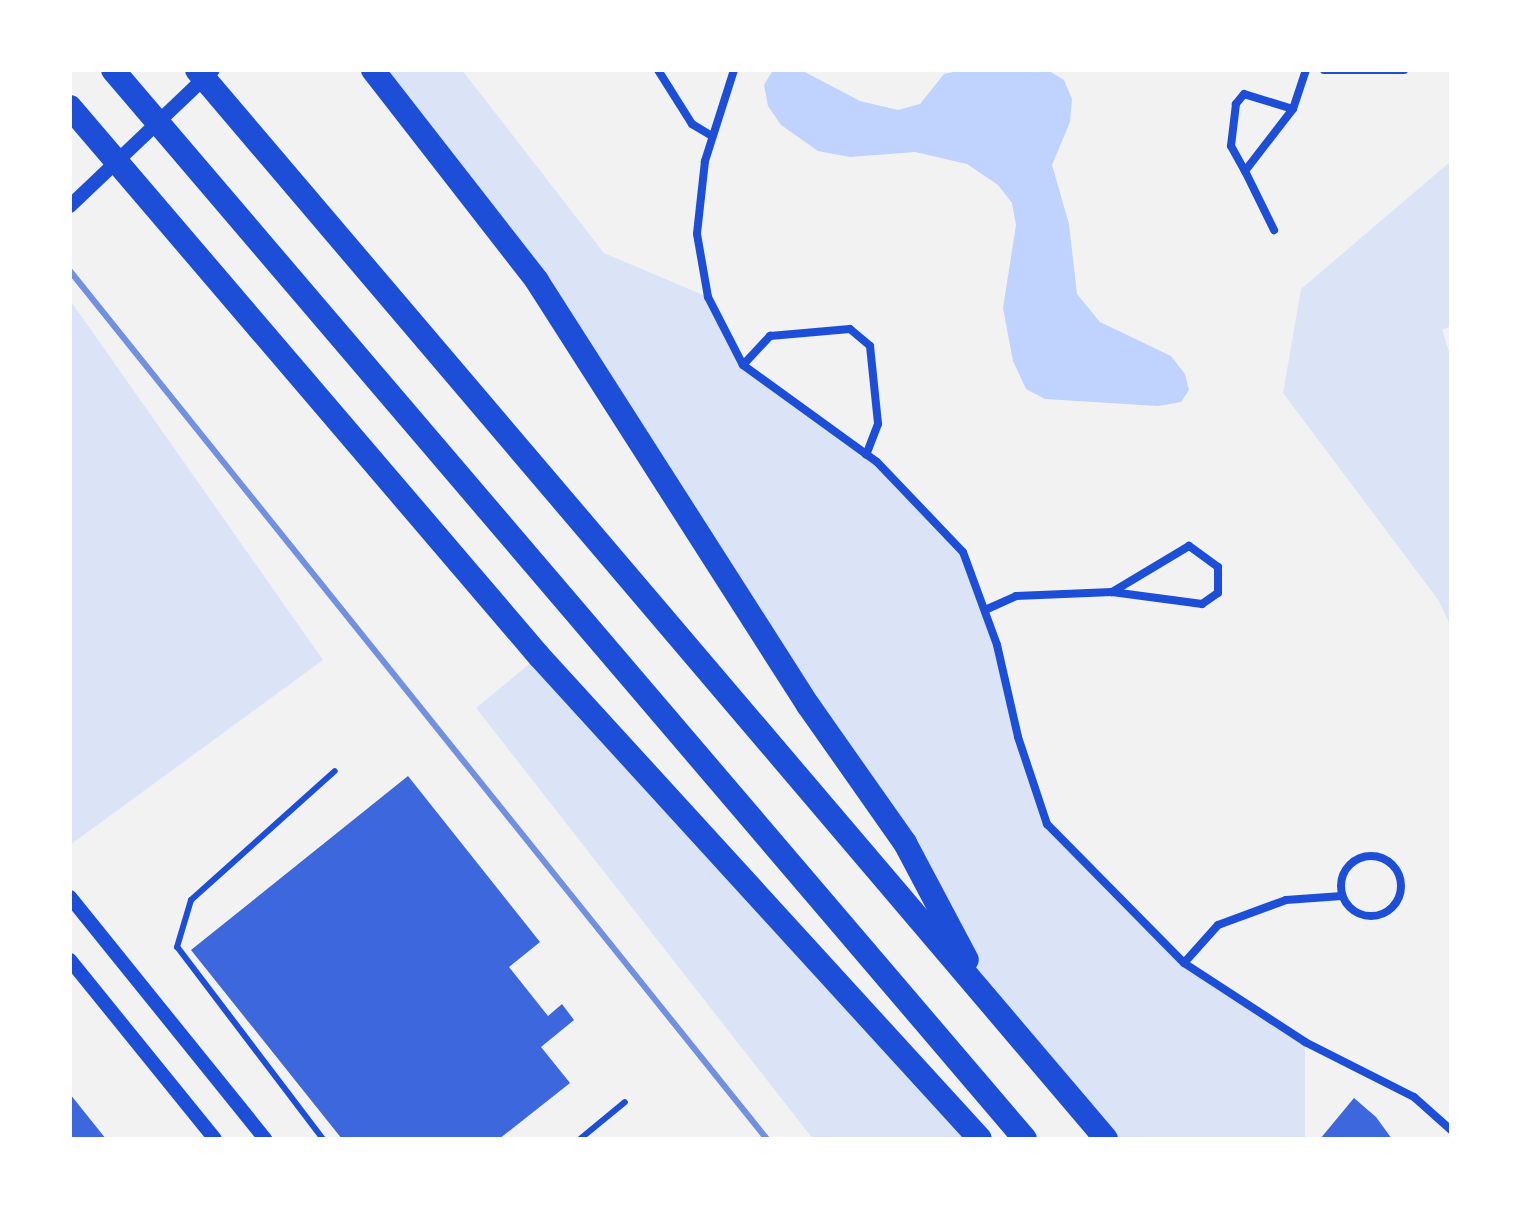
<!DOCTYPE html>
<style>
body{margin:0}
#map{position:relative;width:1521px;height:1209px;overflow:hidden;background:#f2f2f2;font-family:Poppins,sans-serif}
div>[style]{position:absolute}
.green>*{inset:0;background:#dbe4f7}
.water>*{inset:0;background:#bfd3fe}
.building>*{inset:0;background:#3d67dc}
.service>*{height:6px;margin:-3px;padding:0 3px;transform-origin:3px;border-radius:3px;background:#1d4ed8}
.minor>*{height:8px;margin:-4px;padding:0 4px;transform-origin:4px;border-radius:4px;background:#1d4ed8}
.minor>.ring{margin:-4px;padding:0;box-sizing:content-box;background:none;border:8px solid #1d4ed8;border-radius:50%}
.tertiary>*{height:14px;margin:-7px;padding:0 7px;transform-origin:7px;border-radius:7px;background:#1d4ed8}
.motorway>*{height:24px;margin:-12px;padding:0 12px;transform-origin:12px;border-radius:12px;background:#1d4ed8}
.rail>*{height:6px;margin:-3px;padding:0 3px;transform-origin:3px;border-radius:3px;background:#7290e2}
span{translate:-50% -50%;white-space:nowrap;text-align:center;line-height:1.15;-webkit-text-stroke:7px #fff;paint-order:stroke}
.frame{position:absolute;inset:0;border:72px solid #fff;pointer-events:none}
</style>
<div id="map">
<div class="green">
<div style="clip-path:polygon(373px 70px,462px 70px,604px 253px,708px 297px,743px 365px,877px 462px,963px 552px,997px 645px,1018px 737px,1047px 824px,1166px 947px,1305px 1042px,1305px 1139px,1106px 1139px,989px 1001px,905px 843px,537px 281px)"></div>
<div style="clip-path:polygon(1451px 161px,1451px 326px,1442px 330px,1451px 357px,1451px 627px,1439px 601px,1283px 393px,1301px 289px)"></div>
<div style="clip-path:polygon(70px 300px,323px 660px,70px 845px)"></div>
<div style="clip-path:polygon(539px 656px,980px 1139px,813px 1139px,476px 708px)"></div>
</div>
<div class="water">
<div style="clip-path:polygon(773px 70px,801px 70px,860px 101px,898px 110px,920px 104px,944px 74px,963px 70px,1051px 72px,1064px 80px,1072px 99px,1070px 122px,1052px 165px,1069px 224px,1077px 294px,1100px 322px,1171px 356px,1185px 374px,1189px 390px,1181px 402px,1158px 406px,1045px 399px,1026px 389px,1013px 361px,1003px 308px,1016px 225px,1012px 203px,998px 185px,967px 164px,915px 152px,850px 157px,818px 151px,781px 125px,768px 106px,764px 85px)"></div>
</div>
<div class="building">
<div style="clip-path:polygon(408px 776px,540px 942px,509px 967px,548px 1016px,562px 1004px,574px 1020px,541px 1047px,570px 1083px,499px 1139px,342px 1139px,191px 950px)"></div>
<div style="clip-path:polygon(70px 1094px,106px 1139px,70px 1139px)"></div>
<div style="clip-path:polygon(1354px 1098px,1376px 1117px,1392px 1139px,1320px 1139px)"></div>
</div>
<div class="service">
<div style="left:323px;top:1139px;width:241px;rotate:-127.2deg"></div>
<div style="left:177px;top:947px;width:49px;rotate:-73.4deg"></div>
<div style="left:191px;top:900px;width:193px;rotate:-41.9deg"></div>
<div style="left:580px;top:1139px;width:58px;rotate:-39.4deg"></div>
</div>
<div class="minor">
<div style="left:658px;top:70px;width:64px;rotate:57.8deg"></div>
<div style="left:692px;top:124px;width:23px;rotate:31deg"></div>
<div style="left:734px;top:70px;width:96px;rotate:107.7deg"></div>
<div style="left:705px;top:161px;width:73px;rotate:96.3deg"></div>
<div style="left:697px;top:234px;width:64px;rotate:80.1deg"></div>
<div style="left:708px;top:297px;width:76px;rotate:62.8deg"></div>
<div style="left:743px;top:365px;width:165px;rotate:35.9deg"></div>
<div style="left:877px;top:462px;width:124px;rotate:46.3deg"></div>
<div style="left:963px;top:552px;width:99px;rotate:69.9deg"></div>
<div style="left:997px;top:645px;width:94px;rotate:77.1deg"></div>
<div style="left:1018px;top:737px;width:92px;rotate:71.6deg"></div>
<div style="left:1047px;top:824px;width:195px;rotate:45.4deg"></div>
<div style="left:1184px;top:963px;width:145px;rotate:33.1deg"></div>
<div style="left:1305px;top:1042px;width:122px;rotate:26.8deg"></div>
<div style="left:1414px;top:1097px;width:50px;rotate:41.7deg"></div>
<div style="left:1324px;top:70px;width:80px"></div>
<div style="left:1293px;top:109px;width:51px;rotate:-163deg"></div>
<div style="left:1244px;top:94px;width:13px;rotate:129deg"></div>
<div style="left:1236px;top:104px;width:42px;rotate:96.8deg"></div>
<div style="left:1231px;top:146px;width:29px;rotate:61deg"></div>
<div style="left:1245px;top:171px;width:78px;rotate:-52.3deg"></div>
<div style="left:1293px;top:109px;width:41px;rotate:-71.6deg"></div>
<div style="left:1245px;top:171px;width:66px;rotate:63.8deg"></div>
<div style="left:743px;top:365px;width:40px;rotate:-47deg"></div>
<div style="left:770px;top:336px;width:80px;rotate:-5deg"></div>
<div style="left:850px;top:329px;width:26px;rotate:40deg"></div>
<div style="left:870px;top:346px;width:78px;rotate:84.1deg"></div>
<div style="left:878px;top:424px;width:33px;rotate:111deg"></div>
<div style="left:985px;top:610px;width:34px;rotate:-24deg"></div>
<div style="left:1016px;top:596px;width:96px;rotate:-2.4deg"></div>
<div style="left:1112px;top:592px;width:91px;rotate:7.6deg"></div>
<div style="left:1202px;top:604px;width:19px;rotate:-35deg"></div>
<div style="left:1218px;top:593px;width:26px;rotate:-90deg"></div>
<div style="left:1218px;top:567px;width:36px;rotate:-144deg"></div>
<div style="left:1189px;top:546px;width:90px;rotate:149.1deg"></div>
<div class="ring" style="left:1341px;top:856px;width:52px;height:52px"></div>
<div style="left:1184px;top:963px;width:51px;rotate:-48.2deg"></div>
<div style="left:1218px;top:925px;width:72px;rotate:-20.2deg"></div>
<div style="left:1286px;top:900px;width:56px;rotate:-4.1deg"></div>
</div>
<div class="tertiary">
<div style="left:70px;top:206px;width:197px;rotate:-43.6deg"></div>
<div style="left:70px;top:897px;width:311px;rotate:51.1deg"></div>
<div style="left:70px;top:960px;width:230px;rotate:51deg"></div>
</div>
<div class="motorway">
<div style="left:113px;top:70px;width:1405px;rotate:49.53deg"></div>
<div style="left:197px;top:70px;width:1403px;rotate:49.62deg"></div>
<div style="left:373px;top:70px;width:267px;rotate:52.1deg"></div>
<div style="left:537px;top:281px;width:503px;rotate:57.42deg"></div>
<div style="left:808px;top:705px;width:169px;rotate:54.9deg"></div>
<div style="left:905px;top:843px;width:132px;rotate:62.1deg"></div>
<div style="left:70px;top:107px;width:722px;rotate:49.49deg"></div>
<div style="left:539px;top:656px;width:654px;rotate:47.6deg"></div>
</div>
<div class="rail">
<div style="left:70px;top:271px;width:1113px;rotate:51.24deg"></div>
</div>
<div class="frame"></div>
</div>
